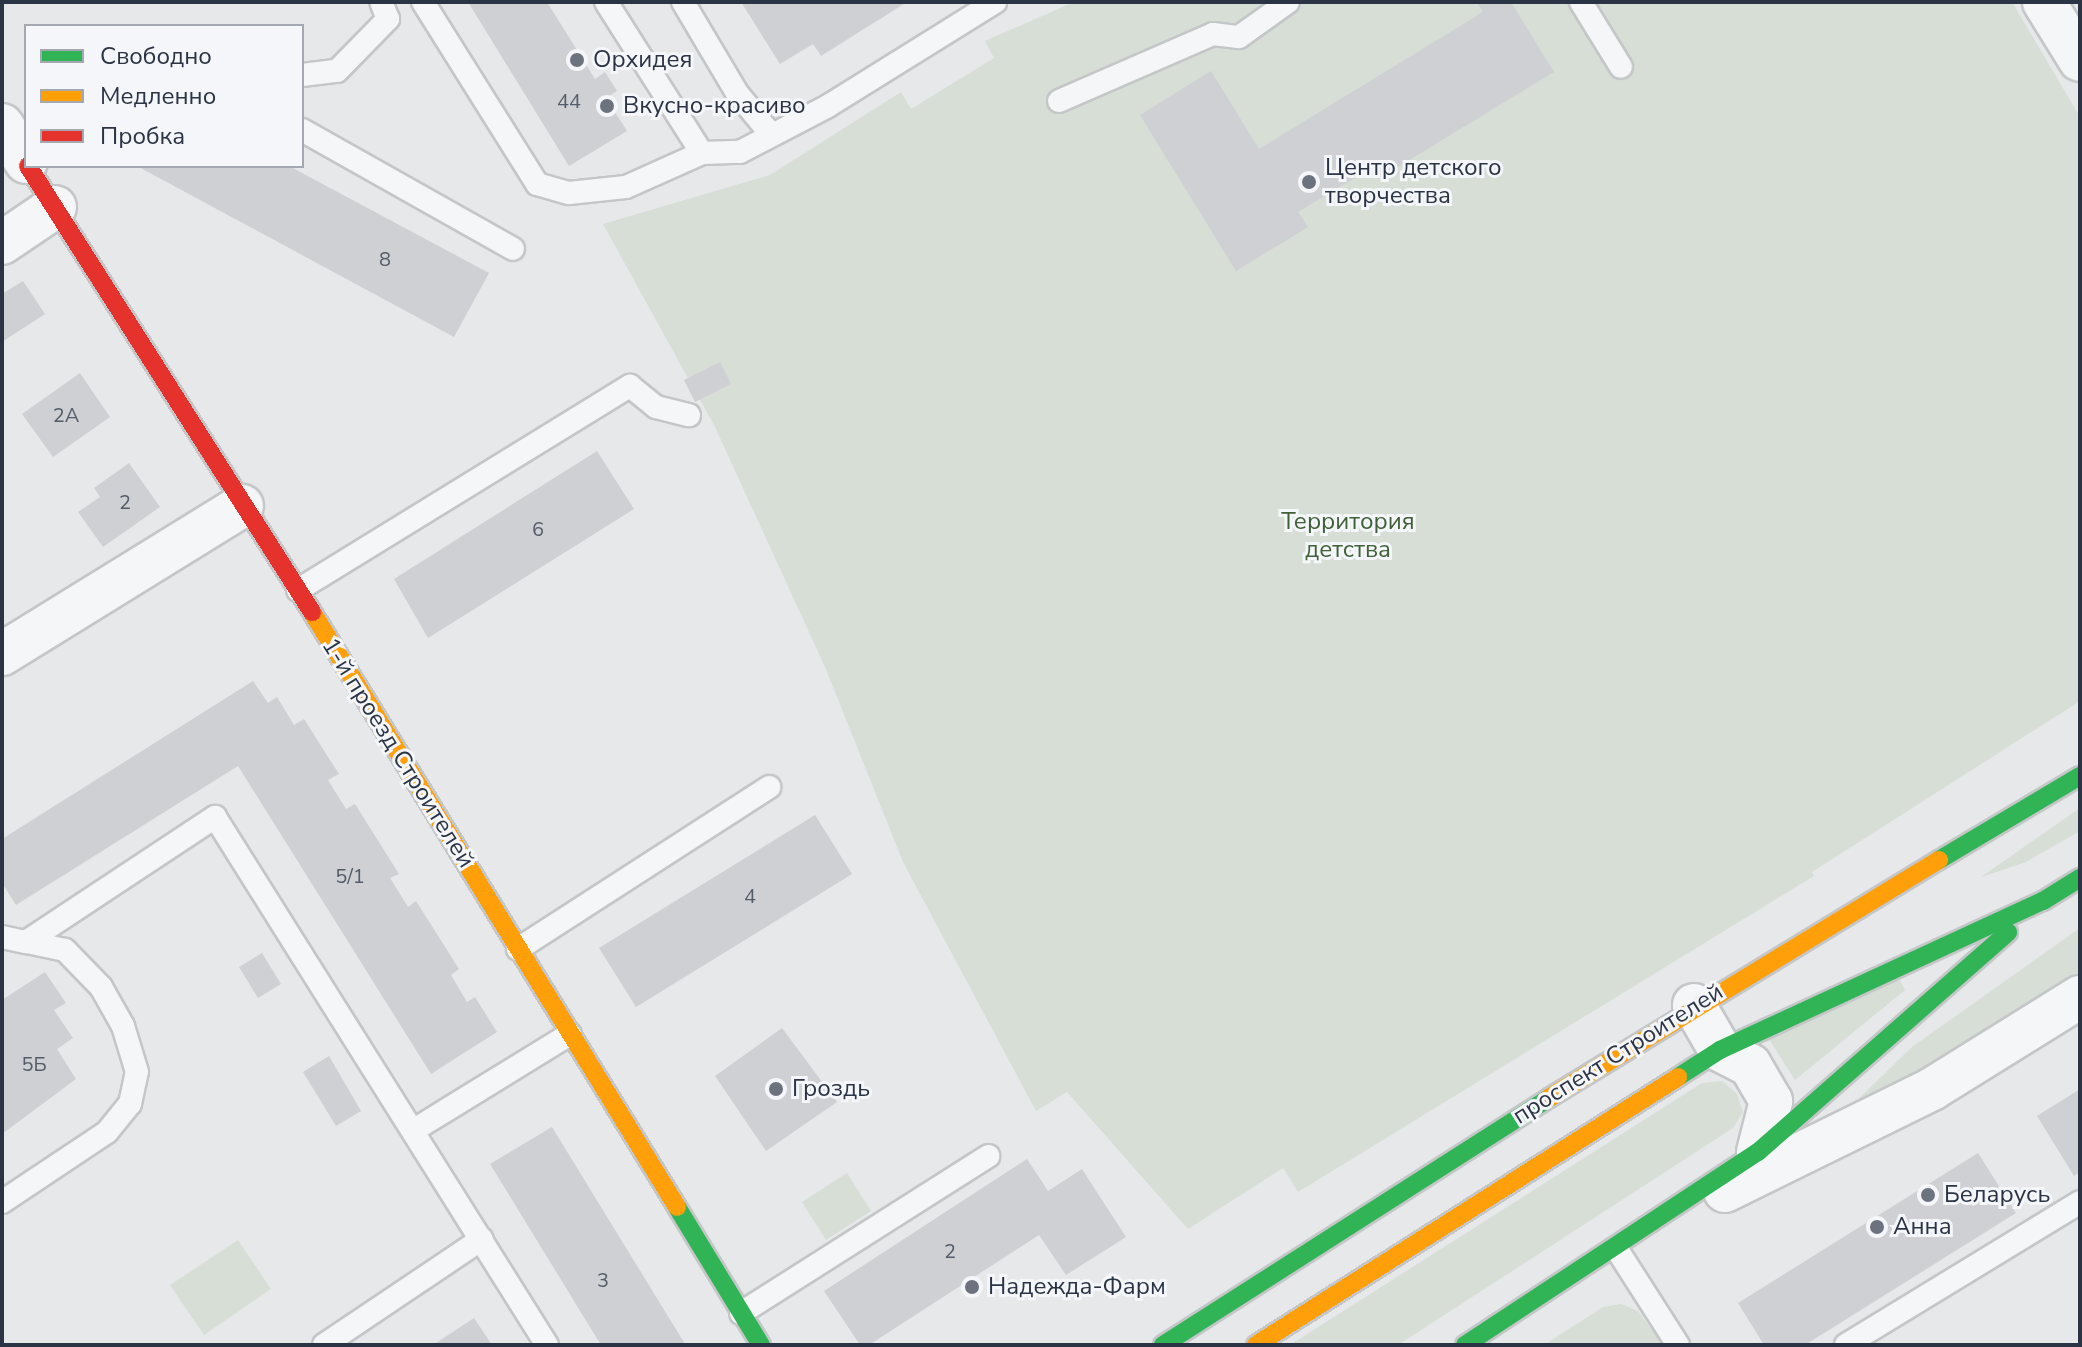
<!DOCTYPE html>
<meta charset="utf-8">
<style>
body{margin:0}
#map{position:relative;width:2082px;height:1347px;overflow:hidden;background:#e6e8ea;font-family:"Nunito Sans",sans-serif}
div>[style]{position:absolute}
.green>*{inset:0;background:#d6ded6}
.building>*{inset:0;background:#ced0d3}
.roads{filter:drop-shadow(2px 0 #c4c6c8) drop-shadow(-2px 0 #c4c6c8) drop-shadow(0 2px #c4c6c8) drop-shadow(0 -2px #c4c6c8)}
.lane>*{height:22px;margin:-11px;padding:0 11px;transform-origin:11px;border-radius:11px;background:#f5f6f7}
.street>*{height:42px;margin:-21px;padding:0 21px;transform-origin:21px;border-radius:21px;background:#f5f6f7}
.fast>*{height:18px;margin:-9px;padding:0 9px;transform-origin:9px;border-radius:9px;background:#30b455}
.slow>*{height:18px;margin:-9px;padding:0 9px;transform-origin:9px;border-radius:9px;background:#ff9f0a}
.jam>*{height:18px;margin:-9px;padding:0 9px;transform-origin:9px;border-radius:9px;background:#e5322d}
.dots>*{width:22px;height:22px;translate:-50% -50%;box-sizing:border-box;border:4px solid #f4f6f9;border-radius:50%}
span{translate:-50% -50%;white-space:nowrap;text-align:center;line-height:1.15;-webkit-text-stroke:6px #f4f6f9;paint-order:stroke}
.number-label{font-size:20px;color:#545c69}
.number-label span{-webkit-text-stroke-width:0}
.poi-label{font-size:24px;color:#2b3445}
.left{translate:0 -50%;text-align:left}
.park-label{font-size:24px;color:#3f6138}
.street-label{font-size:24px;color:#2b3445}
.frame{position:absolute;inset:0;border:4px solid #2b3445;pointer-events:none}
.legend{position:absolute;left:24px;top:24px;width:280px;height:144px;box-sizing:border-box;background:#f4f6f9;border:2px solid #a4a8b1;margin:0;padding:10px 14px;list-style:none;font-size:24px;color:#2b3445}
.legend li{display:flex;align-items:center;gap:16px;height:40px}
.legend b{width:40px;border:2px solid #a4a8b1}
</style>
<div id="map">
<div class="green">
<div style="clip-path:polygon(1074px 2px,2012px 2px,2080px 117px,2080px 701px,1812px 872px,1814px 876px,1298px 1192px,1283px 1168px,1188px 1229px,1067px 1092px,1036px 1111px,903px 862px,825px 667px,715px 427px,603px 224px,770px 175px,901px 92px,911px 109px,994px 58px,985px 41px)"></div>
<div style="clip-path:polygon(2080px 808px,2080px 831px,2026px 862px,1981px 877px)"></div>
<div style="clip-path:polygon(2080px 928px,2080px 982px,1930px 1076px,1846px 1111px,1912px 1047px)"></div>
<div style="clip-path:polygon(1898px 977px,1905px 990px,1795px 1080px,1769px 1039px)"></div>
<div style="clip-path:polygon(1722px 1081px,1737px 1094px,1743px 1112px,1733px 1128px,1398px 1345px,1290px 1345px,1702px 1083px)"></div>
<div style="clip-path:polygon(847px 1173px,871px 1211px,826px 1240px,802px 1202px)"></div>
<div style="clip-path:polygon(238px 1240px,271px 1289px,204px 1335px,170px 1285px)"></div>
<div style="clip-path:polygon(1621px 1304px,1638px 1311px,1663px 1345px,1544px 1345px,1603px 1307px)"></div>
</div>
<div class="building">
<div style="clip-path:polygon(468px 2px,547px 2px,595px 79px,605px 72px,617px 91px,606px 98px,627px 131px,569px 166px)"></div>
<div style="clip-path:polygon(741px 2px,907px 2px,821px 56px,813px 44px,780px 64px)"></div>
<div style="clip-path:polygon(1477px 2px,1511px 2px,1554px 72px,1378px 179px,1371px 168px,1298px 212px,1308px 227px,1236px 271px,1140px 115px,1211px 71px,1259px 149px,1483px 12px)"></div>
<div style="clip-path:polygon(137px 166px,289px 166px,489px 273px,454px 337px)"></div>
<div style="clip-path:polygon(23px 281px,45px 314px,2px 342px,2px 294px)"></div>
<div style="clip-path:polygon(720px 362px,731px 384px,695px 402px,684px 380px)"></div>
<div style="clip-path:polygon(80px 373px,110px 417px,53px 457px,22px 414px)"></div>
<div style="clip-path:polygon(597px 451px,634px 509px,428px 638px,394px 579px)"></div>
<div style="clip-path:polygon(129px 463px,160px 507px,103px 547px,78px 512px,100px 497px,94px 488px)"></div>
<div style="clip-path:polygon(253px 681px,268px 703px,277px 697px,294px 725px,304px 719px,339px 774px,328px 780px,346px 809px,355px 804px,399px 874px,390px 878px,408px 907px,416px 901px,459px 969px,451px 975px,467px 1002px,475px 997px,497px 1032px,431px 1074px,238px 766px,16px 905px,2px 883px,2px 839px)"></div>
<div style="clip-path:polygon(815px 815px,852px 874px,636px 1007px,599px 948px)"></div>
<div style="clip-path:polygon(262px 953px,281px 984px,258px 998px,239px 967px)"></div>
<div style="clip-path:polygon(45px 972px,66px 1003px,54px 1010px,73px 1038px,57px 1049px,76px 1079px,2px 1134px,2px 1000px)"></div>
<div style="clip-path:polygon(782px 1028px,837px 1102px,766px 1151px,715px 1076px)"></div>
<div style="clip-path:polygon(329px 1056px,361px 1111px,336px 1126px,303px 1072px)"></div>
<div style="clip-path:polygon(2080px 1089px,2080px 1172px,2074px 1176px,2037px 1116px)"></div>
<div style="clip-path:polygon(552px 1127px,685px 1344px,683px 1345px,601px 1345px,490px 1164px)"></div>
<div style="clip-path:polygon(1978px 1153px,2016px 1213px,1805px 1345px,1764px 1345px,1738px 1303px)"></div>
<div style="clip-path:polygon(1027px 1159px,1048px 1191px,1082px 1169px,1126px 1237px,1066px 1275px,1039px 1235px,869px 1345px,860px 1345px,824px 1291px)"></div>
<div style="clip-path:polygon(474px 1318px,492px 1345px,433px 1345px)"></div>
</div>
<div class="roads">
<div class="lane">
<div style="left:423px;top:2px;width:215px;rotate:57.9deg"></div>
<div style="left:537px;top:184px;width:33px;rotate:16deg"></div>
<div style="left:569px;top:193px;width:57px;rotate:-6deg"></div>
<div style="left:626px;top:187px;width:83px;rotate:-24.1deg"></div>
<div style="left:702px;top:153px;width:38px;rotate:-2deg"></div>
<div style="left:740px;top:152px;width:99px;rotate:-27.6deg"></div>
<div style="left:828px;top:106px;width:197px;rotate:-31.9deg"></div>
<div style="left:606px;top:2px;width:179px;rotate:57.6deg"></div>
<div style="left:683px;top:2px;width:106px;rotate:59.3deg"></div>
<div style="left:737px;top:93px;width:50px;rotate:50.6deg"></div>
<div style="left:1581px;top:2px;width:76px;rotate:58.4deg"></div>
<div style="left:302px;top:75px;width:35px;rotate:-7deg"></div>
<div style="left:337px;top:71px;width:73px;rotate:-45.6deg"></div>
<div style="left:388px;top:19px;width:18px;rotate:-112deg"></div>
<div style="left:1059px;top:101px;width:168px;rotate:-23.5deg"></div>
<div style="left:1213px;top:34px;width:26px;rotate:7deg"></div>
<div style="left:1239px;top:37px;width:60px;rotate:-35.5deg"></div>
<div style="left:302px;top:130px;width:242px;rotate:29.4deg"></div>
<div style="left:298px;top:590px;width:390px;rotate:-31.6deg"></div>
<div style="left:630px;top:386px;width:33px;rotate:39deg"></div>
<div style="left:656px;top:407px;width:34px;rotate:14deg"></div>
<div style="left:2px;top:937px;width:25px;rotate:12deg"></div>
<div style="left:26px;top:942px;width:227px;rotate:-33.5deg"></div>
<div style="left:215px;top:817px;width:624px;rotate:57.84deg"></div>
<div style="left:518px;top:949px;width:299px;rotate:-32.8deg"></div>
<div style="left:414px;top:1130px;width:183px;rotate:-31.6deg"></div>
<div style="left:2px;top:1202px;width:126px;rotate:-33.7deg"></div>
<div style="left:107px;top:1132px;width:36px;rotate:-51deg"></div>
<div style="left:130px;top:1104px;width:33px;rotate:-78deg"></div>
<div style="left:137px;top:1072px;width:48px;rotate:-106.9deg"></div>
<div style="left:123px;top:1026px;width:45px;rotate:-119.4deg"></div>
<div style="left:101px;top:987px;width:52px;rotate:-134.2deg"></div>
<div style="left:65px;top:950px;width:40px;rotate:-168deg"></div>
<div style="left:1616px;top:1248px;width:115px;rotate:57.4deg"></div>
<div style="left:741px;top:1313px;width:293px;rotate:-32.4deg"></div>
<div style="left:324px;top:1345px;width:190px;rotate:-33.9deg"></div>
<div style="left:1846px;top:1345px;width:274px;rotate:-31.4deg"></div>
</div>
<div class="street">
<div style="left:2044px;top:2px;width:68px;rotate:58.2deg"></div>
<div style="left:2px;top:125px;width:44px;rotate:57deg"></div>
<div style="left:2px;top:243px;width:64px;rotate:-34.2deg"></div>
<div style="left:2px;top:654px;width:282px;rotate:-31.7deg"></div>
<div style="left:1694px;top:1005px;width:52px;rotate:60deg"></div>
<div style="left:1720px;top:1050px;width:34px;rotate:27deg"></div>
<div style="left:1750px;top:1065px;width:42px;rotate:59.7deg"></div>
<div style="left:1771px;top:1101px;width:53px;rotate:104.3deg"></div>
<div style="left:1725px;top:1191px;width:231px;rotate:-26.2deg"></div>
<div style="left:1932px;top:1089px;width:174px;rotate:-31.9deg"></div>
</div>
<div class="fast">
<div style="left:1939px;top:860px;width:164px;rotate:-30.8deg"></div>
<div style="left:1678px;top:1077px;width:50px;rotate:-32.7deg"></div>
<div style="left:1720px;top:1050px;width:356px;rotate:-24.8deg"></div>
<div style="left:2043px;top:901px;width:44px;rotate:-31.9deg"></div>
<div style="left:677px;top:1207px;width:162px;rotate:58.7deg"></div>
<div style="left:1163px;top:1345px;width:458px;rotate:-32.6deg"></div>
<div style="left:1465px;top:1345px;width:351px;rotate:-33.4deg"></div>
<div style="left:1758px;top:1152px;width:333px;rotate:-41.3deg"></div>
</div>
<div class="slow">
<div style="left:312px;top:612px;width:698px;rotate:58.47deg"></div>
<div style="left:1549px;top:1098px;width:457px;rotate:-31.4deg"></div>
<div style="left:1256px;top:1345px;width:500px;rotate:-32.4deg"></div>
</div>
<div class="jam">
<div style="left:28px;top:166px;width:529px;rotate:57.51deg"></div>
</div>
</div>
<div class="dots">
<div style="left:577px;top:60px;background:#6c737f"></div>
<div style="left:607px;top:106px;background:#6c737f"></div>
<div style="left:1309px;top:182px;background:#6c737f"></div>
<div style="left:776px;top:1089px;background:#6c737f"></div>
<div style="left:1928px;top:1195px;background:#6c737f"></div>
<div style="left:1877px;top:1227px;background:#6c737f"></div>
<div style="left:972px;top:1287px;background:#6c737f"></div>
</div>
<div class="number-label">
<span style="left:569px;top:101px">44</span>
<span style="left:385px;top:259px">8</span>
<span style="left:66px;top:415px">2А</span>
<span style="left:125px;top:502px">2</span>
<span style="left:538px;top:529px">6</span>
<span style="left:350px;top:876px">5/1</span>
<span style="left:750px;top:896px">4</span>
<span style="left:34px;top:1064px">5Б</span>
<span style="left:950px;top:1251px">2</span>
<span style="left:603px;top:1280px">3</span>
</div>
<div class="poi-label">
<span class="left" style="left:593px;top:60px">Орхидея</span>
<span class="left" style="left:623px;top:106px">Вкусно-красиво</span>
<span class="left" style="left:1325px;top:182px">Центр детского<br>творчества</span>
<span class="left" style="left:792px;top:1089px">Гроздь</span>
<span class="left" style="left:1944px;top:1195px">Беларусь</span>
<span class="left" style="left:1893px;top:1227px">Анна</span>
<span class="left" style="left:988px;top:1287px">Надежда-Фарм</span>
</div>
<div class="park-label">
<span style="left:1348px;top:536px">Территория<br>детства</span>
</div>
<div class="street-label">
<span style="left:398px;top:753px;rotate:58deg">1-й проезд Строителей</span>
<span style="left:1618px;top:1054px;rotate:-32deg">проспект Строителей</span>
</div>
<div class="frame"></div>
<ul class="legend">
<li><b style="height:10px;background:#30b455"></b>Свободно</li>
<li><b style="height:10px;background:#ff9f0a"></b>Медленно</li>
<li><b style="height:10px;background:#e5322d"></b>Пробка</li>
</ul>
</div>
